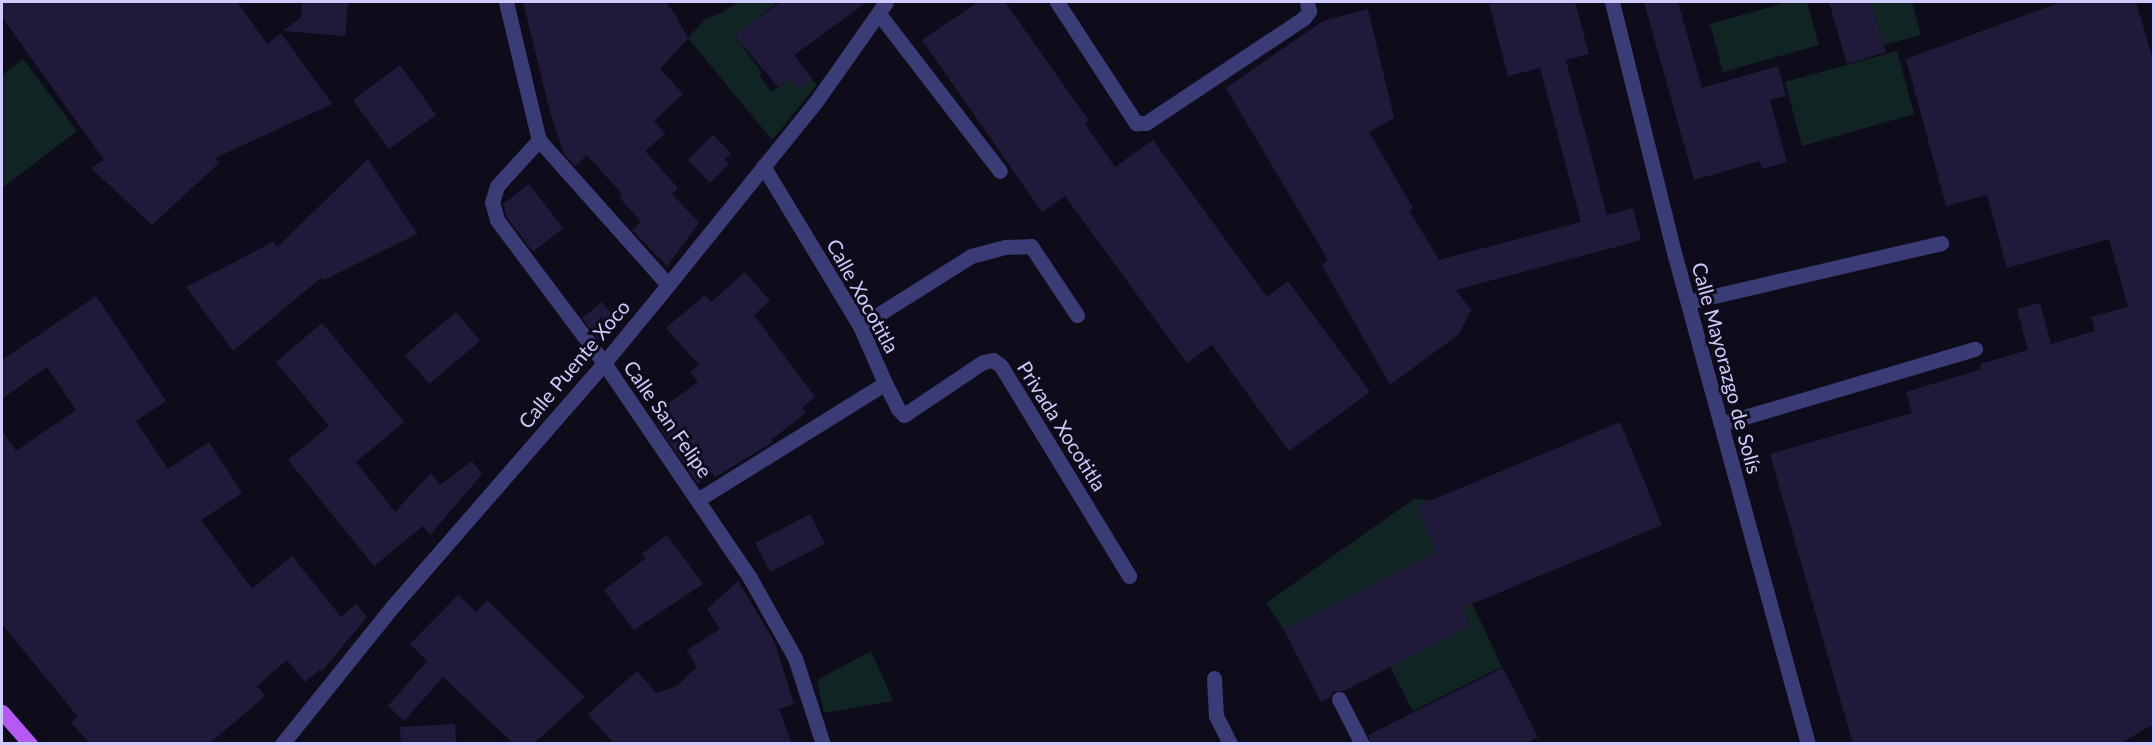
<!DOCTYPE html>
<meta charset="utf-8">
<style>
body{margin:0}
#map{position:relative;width:2155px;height:745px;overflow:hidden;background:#0e0c1b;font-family:Lato,sans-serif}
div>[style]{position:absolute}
.green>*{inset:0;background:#102423}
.building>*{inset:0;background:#201a3a}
.minor>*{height:15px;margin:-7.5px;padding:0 7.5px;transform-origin:7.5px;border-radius:7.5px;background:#3b3b76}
.major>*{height:15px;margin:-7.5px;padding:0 7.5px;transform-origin:7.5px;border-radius:7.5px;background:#b659f3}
span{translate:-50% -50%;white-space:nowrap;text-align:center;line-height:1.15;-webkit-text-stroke:6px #0e0c1b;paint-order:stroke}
.street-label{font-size:20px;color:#cecafb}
.frame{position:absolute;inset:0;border:3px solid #cecafb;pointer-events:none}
</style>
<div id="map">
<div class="green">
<div style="clip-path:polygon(738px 2px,778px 2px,735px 36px,762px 73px,759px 75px,771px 92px,790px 79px,798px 90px,812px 79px,817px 85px,772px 140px,688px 38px,705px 19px,721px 13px)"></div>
<div style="clip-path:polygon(1788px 2px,1807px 2px,1819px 45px,1723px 72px,1710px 24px)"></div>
<div style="clip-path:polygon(1871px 2px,1912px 2px,1921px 35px,1884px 45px)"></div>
<div style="clip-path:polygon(1897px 51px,1914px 114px,1802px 146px,1785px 82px)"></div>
<div style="clip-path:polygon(23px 59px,77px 131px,2px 188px,2px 75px)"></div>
<div style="clip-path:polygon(1414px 499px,1432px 500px,1417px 506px,1435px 550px,1472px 603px,1502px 667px,1413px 711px,1390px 667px,1471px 625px,1434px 553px,1284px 630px,1266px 603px)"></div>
<div style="clip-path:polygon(871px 651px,893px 701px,824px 713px,817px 680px)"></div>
</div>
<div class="building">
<div style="clip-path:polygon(2px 2px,237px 2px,267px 44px,281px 33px,332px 104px,215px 158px,219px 163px,152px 225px,91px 168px,104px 160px,2px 17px)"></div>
<div style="clip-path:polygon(302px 2px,348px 2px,345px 36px,283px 31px,301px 17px)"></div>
<div style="clip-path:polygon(523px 2px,666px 2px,676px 16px,688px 38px,660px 69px,683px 94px,654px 121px,665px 134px,645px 151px,678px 188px,672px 194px,699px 223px,667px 266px,632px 230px,641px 222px,619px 197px,622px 194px,587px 155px,575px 166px,564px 154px,550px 112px)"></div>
<div style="clip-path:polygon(781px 2px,867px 2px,794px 55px,812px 79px,798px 90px,790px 79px,778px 87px,734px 35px)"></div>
<div style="clip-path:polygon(978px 2px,1005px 2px,1089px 121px,1085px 124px,1115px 167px,1153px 140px,1267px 297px,1288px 281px,1370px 392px,1289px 451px,1212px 345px,1187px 363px,1065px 196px,1042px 212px,922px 40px)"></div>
<div style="clip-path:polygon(1498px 2px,1575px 2px,1589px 54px,1566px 60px,1607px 215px,1633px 208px,1641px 240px,1456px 290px,1471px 310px,1459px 334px,1390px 385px,1322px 265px,1328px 260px,1226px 88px,1323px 21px,1368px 9px,1394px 118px,1369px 132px,1413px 208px,1409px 210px,1439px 260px,1581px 222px,1540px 68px,1508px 76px,1489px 4px)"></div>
<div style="clip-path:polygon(1644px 2px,1678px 2px,1702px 88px,1778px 66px,1786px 96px,1770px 100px,1787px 162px,1762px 169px,1760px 161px,1694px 180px)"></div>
<div style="clip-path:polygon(1829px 2px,1871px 2px,1886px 52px,1847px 64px)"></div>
<div style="clip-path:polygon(2061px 2px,2136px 2px,2154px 63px,2154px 724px,2119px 744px,1853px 744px,1770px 454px,1912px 413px,1906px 392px,1982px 369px,1980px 364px,2028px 350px,2017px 309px,2040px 303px,2051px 344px,2095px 331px,2091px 317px,2128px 307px,2109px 239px,2007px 268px,1987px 195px,1946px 206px,1906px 59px)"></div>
<div style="clip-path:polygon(400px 65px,436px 115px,389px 149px,353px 100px)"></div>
<div style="clip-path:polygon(713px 135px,731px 153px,724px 160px,729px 164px,710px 183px,688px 160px)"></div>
<div style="clip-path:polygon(368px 159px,417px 234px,324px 280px,322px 277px,233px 351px,186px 287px,273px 242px,277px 247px)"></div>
<div style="clip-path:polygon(529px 184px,563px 228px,533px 252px,506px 216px,503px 204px)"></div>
<div style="clip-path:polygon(745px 272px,770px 301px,754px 315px,815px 397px,802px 408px,806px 413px,771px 440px,773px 442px,715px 477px,712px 473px,698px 484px,657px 424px,668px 416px,662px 408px,698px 382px,690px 372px,699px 365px,666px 328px,705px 295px,711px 302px)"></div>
<div style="clip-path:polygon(96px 296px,166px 401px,136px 421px,168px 469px,209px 442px,242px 493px,201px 520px,252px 589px,292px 556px,341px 617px,356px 604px,367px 617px,322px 671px,320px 669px,305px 682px,287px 660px,257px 686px,265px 696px,209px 744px,90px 744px,71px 722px,78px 717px,2px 624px,2px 431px,16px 451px,76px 410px,47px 367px,2px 399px,2px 360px)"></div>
<div style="clip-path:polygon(602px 302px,618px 323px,601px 343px,582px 318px)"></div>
<div style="clip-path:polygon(456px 312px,480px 341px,429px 384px,405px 355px)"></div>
<div style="clip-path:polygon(322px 323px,404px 422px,356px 462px,395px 512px,431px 473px,440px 485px,472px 461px,482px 474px,430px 535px,423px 526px,374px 566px,288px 460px,329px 426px,276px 362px)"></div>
<div style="clip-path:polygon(1620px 422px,1662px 525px,1462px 608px,1471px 625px,1344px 691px,1334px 691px,1329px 698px,1321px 702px,1284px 630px,1436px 552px,1417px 506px)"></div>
<div style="clip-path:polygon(810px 514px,825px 544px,770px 572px,755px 543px)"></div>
<div style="clip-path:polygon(667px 535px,703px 584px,634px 630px,604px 590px,645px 559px,642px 554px)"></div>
<div style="clip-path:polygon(738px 581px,775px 643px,794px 704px,779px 709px,792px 744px,614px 744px,588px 714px,637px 671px,656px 693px,677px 686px,697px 667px,687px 650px,720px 629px,707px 609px)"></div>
<div style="clip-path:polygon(458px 595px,476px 612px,487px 600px,585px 697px,533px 744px,514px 744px,443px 677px,404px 721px,388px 706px,427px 661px,410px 644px)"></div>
<div style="clip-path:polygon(1503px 668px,1538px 737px,1525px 744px,1372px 744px,1368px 735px)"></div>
<div style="clip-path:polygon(455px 724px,456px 744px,401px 744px,400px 727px)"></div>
</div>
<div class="minor">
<div style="left:506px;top:2px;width:142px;rotate:76.6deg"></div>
<div style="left:539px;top:140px;width:194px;rotate:48.3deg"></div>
<div style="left:1057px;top:2px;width:145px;rotate:56.9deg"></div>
<div style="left:1136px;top:123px;width:10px"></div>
<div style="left:1146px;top:123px;width:190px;rotate:-33.6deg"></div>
<div style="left:1304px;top:18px;width:9px;rotate:-54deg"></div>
<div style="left:1309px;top:11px;width:9px;rotate:-103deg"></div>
<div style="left:1612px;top:2px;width:262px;rotate:76.1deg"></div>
<div style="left:1675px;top:256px;width:506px;rotate:74.75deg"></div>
<div style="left:879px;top:14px;width:198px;rotate:52.4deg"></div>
<div style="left:539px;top:140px;width:62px;rotate:132.4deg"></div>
<div style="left:497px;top:186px;width:17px;rotate:107deg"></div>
<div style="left:492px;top:202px;width:19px;rotate:74deg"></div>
<div style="left:497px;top:220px;width:179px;rotate:53.2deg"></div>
<div style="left:604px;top:363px;width:260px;rotate:55.8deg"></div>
<div style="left:750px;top:578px;width:92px;rotate:60.6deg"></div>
<div style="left:795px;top:658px;width:90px;rotate:72deg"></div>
<div style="left:1688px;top:302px;width:260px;rotate:-13.1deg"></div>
<div style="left:860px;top:326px;width:131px;rotate:-32.2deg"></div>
<div style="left:971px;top:256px;width:35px;rotate:-15deg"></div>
<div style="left:1005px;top:247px;width:26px;rotate:-2deg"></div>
<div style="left:1031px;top:246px;width:83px;rotate:56.3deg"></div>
<div style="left:885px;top:383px;width:29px;rotate:63deg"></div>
<div style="left:898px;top:409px;width:8px;rotate:45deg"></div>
<div style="left:904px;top:415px;width:95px;rotate:-33.9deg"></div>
<div style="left:983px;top:362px;width:10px;rotate:-11deg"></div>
<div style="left:993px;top:360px;width:10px;rotate:37deg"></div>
<div style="left:1001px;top:366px;width:246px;rotate:58.6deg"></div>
<div style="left:1721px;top:424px;width:265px;rotate:-16.5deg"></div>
<div style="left:699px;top:499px;width:219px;rotate:-31.9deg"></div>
<div style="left:885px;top:383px;width:62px;rotate:-113.7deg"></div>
<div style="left:860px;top:326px;width:187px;rotate:-121.2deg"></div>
<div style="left:1214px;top:678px;width:38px;rotate:87deg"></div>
<div style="left:1216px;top:716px;width:31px;rotate:63deg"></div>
<div style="left:1339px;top:699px;width:51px;rotate:62.9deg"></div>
<div style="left:282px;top:744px;width:177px;rotate:-51.2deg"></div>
<div style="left:393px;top:606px;width:322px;rotate:-49deg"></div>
<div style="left:604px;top:363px;width:101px;rotate:-50.6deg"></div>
<div style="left:668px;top:285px;width:234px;rotate:-51.1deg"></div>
<div style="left:815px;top:103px;width:123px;rotate:-54.9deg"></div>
</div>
<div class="major">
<div style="left:2px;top:712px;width:43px;rotate:48.8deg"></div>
</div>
<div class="street-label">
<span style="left:863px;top:296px;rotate:61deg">Calle Xocotitla</span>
<span style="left:574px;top:364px;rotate:-50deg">Calle Puente Xoco</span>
<span style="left:1727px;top:368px;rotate:75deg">Calle Mayorazgo de Solís</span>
<span style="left:668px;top:419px;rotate:55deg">Calle San Felipe</span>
<span style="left:1062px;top:426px;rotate:58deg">Privada Xocotitla</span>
</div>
<div class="frame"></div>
</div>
